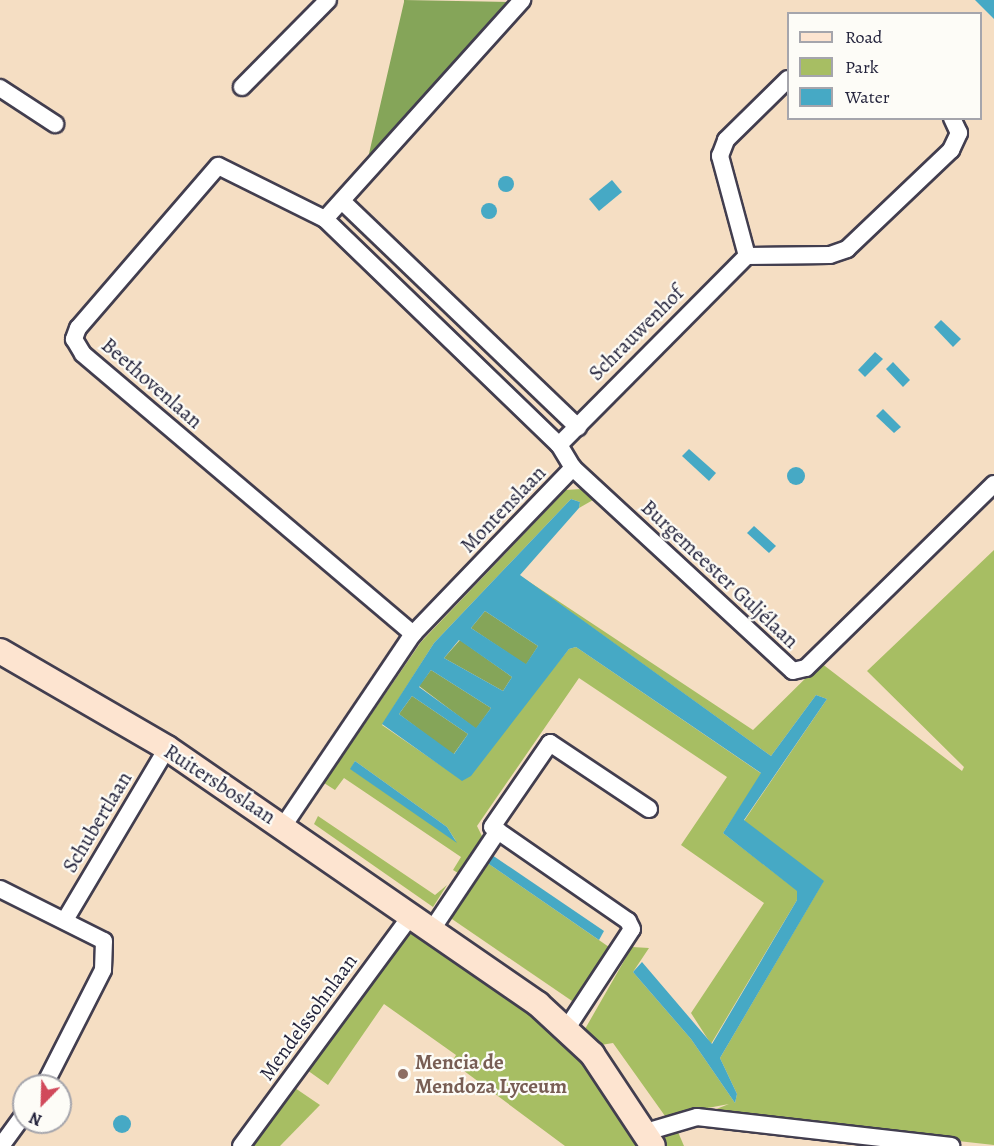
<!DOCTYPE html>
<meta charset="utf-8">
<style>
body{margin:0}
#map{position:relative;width:994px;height:1146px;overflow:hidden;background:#f5dec3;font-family:Alegreya,serif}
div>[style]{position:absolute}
.green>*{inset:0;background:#a7be63}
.forest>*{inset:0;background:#85a559}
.water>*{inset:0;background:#46a9c5}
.round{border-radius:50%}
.roads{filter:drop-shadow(2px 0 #423e4f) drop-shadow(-2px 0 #423e4f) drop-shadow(0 2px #423e4f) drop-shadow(0 -2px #423e4f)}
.street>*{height:16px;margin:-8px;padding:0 8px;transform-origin:8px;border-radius:8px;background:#fff}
.secondary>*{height:24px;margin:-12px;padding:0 12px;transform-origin:12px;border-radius:12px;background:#fde4d0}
.dots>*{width:16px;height:16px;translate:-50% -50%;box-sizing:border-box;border:3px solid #fdfcf7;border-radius:50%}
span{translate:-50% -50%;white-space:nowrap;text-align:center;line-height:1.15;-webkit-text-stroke:4.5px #fdfcf7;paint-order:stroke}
.street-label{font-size:21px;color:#22223b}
.education-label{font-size:21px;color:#785e54;font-weight:700}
.left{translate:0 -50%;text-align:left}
.legend{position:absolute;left:787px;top:12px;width:195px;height:108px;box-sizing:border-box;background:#fdfcf7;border:2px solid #a5a5ac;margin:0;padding:8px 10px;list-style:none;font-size:18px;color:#22223b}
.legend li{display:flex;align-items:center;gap:12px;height:30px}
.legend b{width:30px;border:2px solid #a5a5ac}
.north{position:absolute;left:12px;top:1074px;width:60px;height:60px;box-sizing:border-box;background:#fdfcf7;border:2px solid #a5a5ac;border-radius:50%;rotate:203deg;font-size:16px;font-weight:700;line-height:24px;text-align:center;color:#22223b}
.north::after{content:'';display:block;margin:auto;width:21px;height:27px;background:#d1495b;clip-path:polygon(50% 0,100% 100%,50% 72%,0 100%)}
</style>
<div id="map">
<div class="green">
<div style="clip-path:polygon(evenodd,581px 489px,593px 500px,579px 508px,580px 502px,571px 499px,434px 643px,382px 725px,462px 780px,569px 649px,576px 647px,762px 774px,723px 833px,798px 891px,797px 900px,711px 1044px,691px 1013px,764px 903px,681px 845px,727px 777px,579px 678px,477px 826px,484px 840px,458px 873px,453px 870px,461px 857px,344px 778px,335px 790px,324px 783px,421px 642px,566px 490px,581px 489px,355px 761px,447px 827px,456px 841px,351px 769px,355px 761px)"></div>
<div style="clip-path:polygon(994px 550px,994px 1145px,706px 1113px,729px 1104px,665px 1116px,613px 1043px,601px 1045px,585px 1029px,632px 947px,649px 948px,633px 972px,691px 1039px,735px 1103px,737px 1094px,720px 1058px,823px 882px,744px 821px,827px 699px,816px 695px,771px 756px,519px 575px,753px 730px,821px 663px,962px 771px,964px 767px,867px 671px)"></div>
<div style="clip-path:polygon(318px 816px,435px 895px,447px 885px,433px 907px,314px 824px)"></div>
<div style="clip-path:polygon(486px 862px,609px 947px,575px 1003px,449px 917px)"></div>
<div style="clip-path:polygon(412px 927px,523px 1002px,586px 1058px,642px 1146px,565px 1146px,452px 1062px,456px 1055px,384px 1004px,328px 1085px,307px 1070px)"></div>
<div style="clip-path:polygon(295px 1088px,320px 1105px,280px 1146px,253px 1146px)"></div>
<div style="clip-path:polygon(675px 1125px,684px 1146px,667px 1146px,663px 1134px)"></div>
</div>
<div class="forest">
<div style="clip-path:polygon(404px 0,514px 2px,368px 158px,404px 2px)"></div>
<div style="clip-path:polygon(485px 611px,538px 646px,526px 665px,471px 628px)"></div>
<div style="clip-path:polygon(460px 640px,512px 677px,503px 691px,444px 658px)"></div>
<div style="clip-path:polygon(431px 670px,491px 708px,476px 729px,419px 686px)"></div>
<div style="clip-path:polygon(412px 696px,468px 734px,453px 755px,399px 714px)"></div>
</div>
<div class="water">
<div style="clip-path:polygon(975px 0,994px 0,994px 19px)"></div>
<div class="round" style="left:498px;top:176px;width:16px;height:16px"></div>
<div style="clip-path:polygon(612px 180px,622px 192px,599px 211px,589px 199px)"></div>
<div class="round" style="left:481px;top:203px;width:16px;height:16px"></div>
<div style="clip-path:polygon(941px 320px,961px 339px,953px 347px,934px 327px)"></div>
<div style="clip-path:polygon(875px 352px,883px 359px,865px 377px,858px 370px)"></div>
<div style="clip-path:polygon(893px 362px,910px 380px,903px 387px,886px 369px)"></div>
<div style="clip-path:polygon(883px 409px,901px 427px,894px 433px,876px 416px)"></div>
<div style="clip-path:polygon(689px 449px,716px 473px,709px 481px,682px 456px)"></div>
<div class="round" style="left:787px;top:467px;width:18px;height:18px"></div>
<div style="clip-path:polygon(evenodd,571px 499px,580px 502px,579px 508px,520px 575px,771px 756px,816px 695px,827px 699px,744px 820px,824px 881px,720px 1058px,737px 1094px,735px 1103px,691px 1039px,633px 972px,642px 962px,712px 1044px,797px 900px,797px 891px,723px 833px,761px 773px,576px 647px,569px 649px,471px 776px,462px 781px,382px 724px,434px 643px,571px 499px,485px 611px,538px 646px,526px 664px,471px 628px,485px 611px,571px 499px,459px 640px,512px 677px,503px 691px,444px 658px,459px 640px,571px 499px,431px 670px,491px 708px,476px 728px,419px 687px,431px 670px,571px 499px,412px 696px,468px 734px,454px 754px,399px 714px,412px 696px)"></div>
<div style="clip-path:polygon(754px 526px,776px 546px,769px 553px,747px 533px)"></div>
<div style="clip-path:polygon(355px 761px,447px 827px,457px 843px,350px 769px)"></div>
<div style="clip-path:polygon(492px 855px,604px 931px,599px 940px,486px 862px)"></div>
<div class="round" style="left:113px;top:1115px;width:18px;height:18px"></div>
</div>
<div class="roads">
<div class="street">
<div style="left:242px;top:87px;width:122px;rotate:-45.3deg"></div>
<div style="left:0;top:88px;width:66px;rotate:33.2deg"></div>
<div style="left:342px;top:201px;width:327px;rotate:43.8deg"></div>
<div style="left:325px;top:219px;width:119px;rotate:-153.6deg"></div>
<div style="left:218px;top:166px;width:214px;rotate:130.8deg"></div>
<div style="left:78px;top:328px;width:12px;rotate:110deg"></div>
<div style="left:74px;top:339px;width:17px;rotate:59deg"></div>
<div style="left:83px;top:354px;width:433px;rotate:40.3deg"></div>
<div style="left:747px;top:256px;width:104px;rotate:-105.1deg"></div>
<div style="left:720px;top:156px;width:17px;rotate:-69deg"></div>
<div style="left:726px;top:140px;width:87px;rotate:-44.5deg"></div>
<div style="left:559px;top:445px;width:267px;rotate:-45.2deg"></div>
<div style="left:747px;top:256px;width:83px;rotate:-0.7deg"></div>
<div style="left:830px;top:255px;width:18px;rotate:-19deg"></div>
<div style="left:847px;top:249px;width:144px;rotate:-43.6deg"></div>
<div style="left:951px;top:150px;width:19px;rotate:-65deg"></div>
<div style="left:959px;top:133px;width:17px;rotate:-115deg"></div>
<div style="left:573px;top:468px;width:299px;rotate:42.7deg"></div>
<div style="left:793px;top:671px;width:13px;rotate:-13deg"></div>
<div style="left:806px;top:668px;width:263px;rotate:-44.4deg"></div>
<div style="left:284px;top:825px;width:230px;rotate:-56deg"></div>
<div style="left:413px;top:634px;width:231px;rotate:-46.1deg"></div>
<div style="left:573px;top:468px;width:27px;rotate:-121deg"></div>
<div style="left:559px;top:445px;width:325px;rotate:-136deg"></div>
<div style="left:325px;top:219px;width:295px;rotate:-48deg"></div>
<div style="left:0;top:889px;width:116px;rotate:26.6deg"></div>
<div style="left:104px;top:941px;width:29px;rotate:92deg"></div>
<div style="left:103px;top:970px;width:130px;rotate:117deg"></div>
<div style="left:65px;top:920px;width:200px;rotate:-59.3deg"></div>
<div style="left:433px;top:928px;width:117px;rotate:-56.2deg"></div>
<div style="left:567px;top:1028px;width:118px;rotate:-56.7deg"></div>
<div style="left:632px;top:929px;width:9px;rotate:-117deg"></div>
<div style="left:628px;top:921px;width:165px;rotate:-145.3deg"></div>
<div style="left:492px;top:827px;width:102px;rotate:-55.4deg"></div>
<div style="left:550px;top:743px;width:119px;rotate:33.7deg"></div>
<div style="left:646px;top:1132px;width:53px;rotate:-16.4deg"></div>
<div style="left:697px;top:1117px;width:256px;rotate:6.5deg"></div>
<div style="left:1px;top:1146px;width:39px;rotate:-54deg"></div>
<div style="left:241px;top:1146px;width:288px;rotate:-53.6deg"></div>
</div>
<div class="secondary">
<div style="left:0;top:651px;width:193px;rotate:30.1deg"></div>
<div style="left:167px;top:748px;width:451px;rotate:34.6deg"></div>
<div style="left:538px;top:1004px;width:74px;rotate:42.8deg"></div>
<div style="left:592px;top:1054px;width:110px;rotate:56.5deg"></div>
</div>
</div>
<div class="dots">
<div style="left:403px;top:1074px;background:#8d6e63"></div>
</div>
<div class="street-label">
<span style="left:636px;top:333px;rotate:-45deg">Schrauwenhof</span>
<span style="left:152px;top:383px;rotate:41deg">Beethovenlaan</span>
<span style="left:503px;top:509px;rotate:-46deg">Montenslaan</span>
<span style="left:720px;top:574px;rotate:43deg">Burgemeester Guljélaan</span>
<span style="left:220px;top:784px;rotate:33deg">Ruitersboslaan</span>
<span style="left:97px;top:822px;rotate:-59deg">Schubertlaan</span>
<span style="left:308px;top:1017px;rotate:-54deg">Mendelssohnlaan</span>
</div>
<div class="education-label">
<span class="left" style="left:415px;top:1074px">Mencia de<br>Mendoza Lyceum</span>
</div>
<ul class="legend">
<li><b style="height:8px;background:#fde4d0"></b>Road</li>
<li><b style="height:16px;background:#a7be63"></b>Park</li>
<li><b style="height:16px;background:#46a9c5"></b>Water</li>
</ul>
<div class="north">N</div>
</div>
